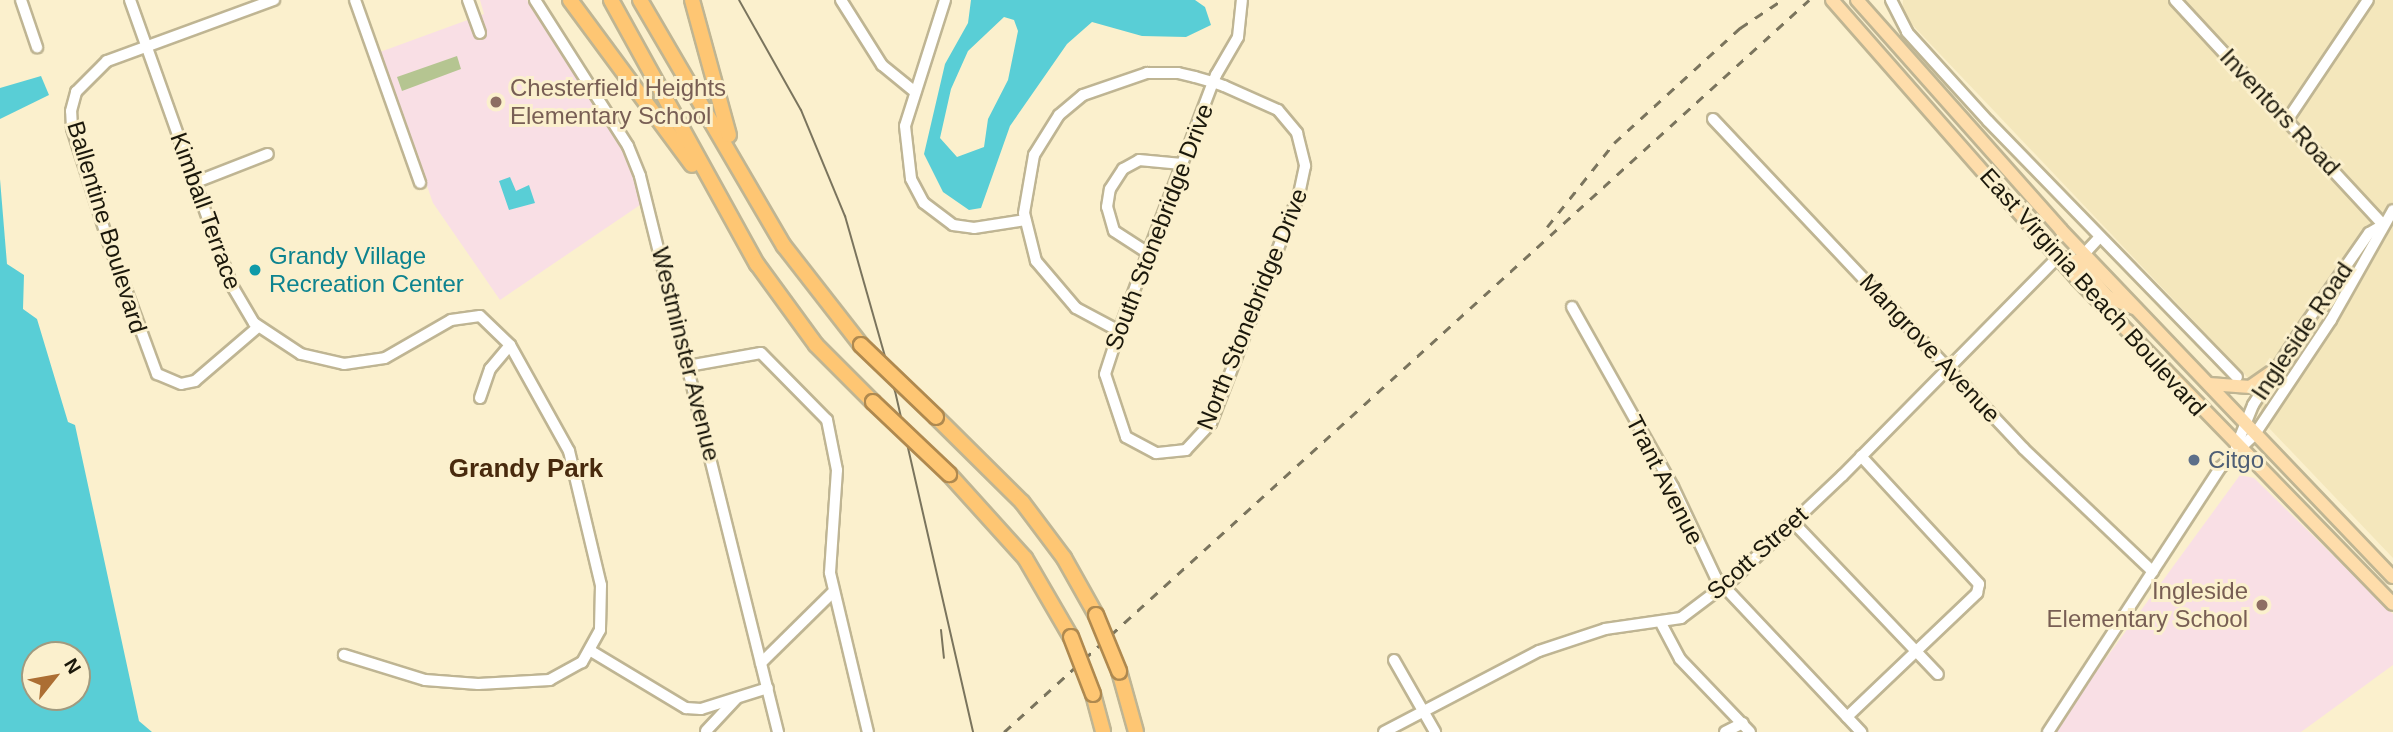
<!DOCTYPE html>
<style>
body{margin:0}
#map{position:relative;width:2393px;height:732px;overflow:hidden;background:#fbf0cd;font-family:Helvetica,sans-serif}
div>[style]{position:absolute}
.built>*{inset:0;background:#f4e7bc}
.education>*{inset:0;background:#f9dfe5}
.green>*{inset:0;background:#b5c591}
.water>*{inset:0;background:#59ced6}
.roads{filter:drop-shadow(2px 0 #bfb593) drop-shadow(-2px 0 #bfb593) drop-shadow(0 2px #bfb593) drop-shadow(0 -2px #bfb593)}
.minor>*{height:10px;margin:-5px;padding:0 5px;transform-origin:5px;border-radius:5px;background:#fff}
.major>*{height:12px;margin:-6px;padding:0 6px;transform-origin:6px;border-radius:6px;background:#feddab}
.highway>*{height:14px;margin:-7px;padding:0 7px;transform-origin:7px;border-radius:7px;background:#fec673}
.tram>*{height:2px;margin:-1px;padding:0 1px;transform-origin:1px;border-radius:1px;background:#7a745d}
.rail>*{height:2.5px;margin-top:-1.25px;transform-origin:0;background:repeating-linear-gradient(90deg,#7a745d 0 9px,transparent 0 18px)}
.bridges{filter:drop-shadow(2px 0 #af894f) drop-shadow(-2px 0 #af894f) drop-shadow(0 2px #af894f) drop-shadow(0 -2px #af894f)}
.highway-bridge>*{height:14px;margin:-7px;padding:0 7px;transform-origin:7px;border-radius:7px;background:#fec673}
.dots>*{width:19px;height:19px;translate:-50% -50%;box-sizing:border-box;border:4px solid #fbf0cd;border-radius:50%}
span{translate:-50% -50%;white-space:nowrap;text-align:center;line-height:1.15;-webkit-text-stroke:6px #fbf0cd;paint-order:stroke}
.education-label{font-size:24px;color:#785e54}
.left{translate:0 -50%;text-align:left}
.right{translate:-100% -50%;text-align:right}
.street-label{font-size:24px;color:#1b180b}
.culture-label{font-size:24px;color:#0d838f}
.service-label{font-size:24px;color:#4e5e75}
.neighbourhood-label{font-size:26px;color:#482a0d;font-weight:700}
.north{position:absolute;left:21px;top:641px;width:70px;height:70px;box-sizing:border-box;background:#fbf0cd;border:2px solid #a19a7f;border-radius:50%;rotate:59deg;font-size:19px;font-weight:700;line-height:28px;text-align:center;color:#1b180b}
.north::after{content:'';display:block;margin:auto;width:24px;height:32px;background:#ac6e33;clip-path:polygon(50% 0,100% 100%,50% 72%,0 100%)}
</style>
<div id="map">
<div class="built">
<div style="clip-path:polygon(1903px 0,2393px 0,2393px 558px,2269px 428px,2247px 377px,1902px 14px)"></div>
</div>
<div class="education">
<div style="clip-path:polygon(480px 0,527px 0,626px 151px,639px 184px,640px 205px,500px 300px,433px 203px,380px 52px,484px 14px)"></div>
<div style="clip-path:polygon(2240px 475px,2254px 478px,2393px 614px,2393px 665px,2301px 732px,2052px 732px)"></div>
</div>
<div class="green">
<div style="clip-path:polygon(457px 56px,461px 69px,402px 91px,397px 77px)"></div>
</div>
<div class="water">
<div style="clip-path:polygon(evenodd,971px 0,1195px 0,1205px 7px,1211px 25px,1186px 37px,1142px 36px,1092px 22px,1067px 44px,1010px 126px,981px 208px,969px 210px,943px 192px,924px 154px,945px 64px,968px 23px,971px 0,1004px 17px,1014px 20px,1018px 31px,1008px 80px,988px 119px,984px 147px,957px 157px,940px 138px,951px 89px,968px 51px,1004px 17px)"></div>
<div style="clip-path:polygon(41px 76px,49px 95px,0 119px,0 88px)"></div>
<div style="clip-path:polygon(510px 177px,516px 191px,529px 185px,535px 203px,509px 210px,499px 181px)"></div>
<div style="clip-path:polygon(evenodd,0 179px,7px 264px,24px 275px,23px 309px,37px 319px,68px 422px,75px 425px,139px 721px,152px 732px,0 732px,0 179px,35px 655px,77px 655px,77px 697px,35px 697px,35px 655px)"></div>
</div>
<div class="roads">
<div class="minor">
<div style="left:21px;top:0;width:50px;rotate:71.2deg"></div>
<div style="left:130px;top:0;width:301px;rotate:70.4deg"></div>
<div style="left:231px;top:284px;width:45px;rotate:59.5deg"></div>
<div style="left:254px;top:323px;width:56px;rotate:33.4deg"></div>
<div style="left:301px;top:354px;width:44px;rotate:13.1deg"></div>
<div style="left:344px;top:364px;width:41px;rotate:-8.3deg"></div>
<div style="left:385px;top:358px;width:76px;rotate:-29.9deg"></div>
<div style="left:451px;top:320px;width:29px;rotate:-8deg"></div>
<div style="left:480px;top:316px;width:42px;rotate:44deg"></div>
<div style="left:510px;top:345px;width:121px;rotate:60.9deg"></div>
<div style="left:569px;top:451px;width:138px;rotate:76.6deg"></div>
<div style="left:601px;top:585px;width:45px;rotate:91.3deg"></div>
<div style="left:600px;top:630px;width:37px;rotate:119deg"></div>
<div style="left:582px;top:662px;width:37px;rotate:151deg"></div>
<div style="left:550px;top:680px;width:72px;rotate:176.8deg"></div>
<div style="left:478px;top:684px;width:53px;rotate:-175.7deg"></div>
<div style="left:425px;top:680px;width:85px;rotate:-162.8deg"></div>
<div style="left:355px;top:0;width:194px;rotate:70.4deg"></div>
<div style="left:468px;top:0;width:35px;rotate:70deg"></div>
<div style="left:535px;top:0;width:173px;rotate:57.5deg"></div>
<div style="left:628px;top:146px;width:32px;rotate:68deg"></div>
<div style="left:640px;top:176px;width:573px;rotate:76.06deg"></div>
<div style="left:841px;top:0;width:77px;rotate:57.8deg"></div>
<div style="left:882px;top:65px;width:43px;rotate:39.3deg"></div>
<div style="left:945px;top:0;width:132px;rotate:107.6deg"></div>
<div style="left:905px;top:126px;width:53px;rotate:83.5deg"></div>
<div style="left:911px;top:179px;width:27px;rotate:62deg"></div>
<div style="left:924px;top:203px;width:36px;rotate:37deg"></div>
<div style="left:953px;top:225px;width:21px;rotate:8deg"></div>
<div style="left:974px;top:228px;width:52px;rotate:-8.9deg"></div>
<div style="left:1891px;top:0;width:36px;rotate:63deg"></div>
<div style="left:1907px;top:32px;width:120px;rotate:47.7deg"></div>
<div style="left:1988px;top:121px;width:357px;rotate:45.8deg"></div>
<div style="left:2175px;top:0;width:306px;rotate:47.2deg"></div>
<div style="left:1713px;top:119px;width:453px;rotate:46.7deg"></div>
<div style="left:2024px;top:449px;width:178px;rotate:43.6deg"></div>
<div style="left:2288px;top:119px;width:143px;rotate:-56.1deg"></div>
<div style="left:196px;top:182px;width:77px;rotate:-21.3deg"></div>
<div style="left:1148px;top:253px;width:40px;rotate:-147.1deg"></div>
<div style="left:1114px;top:231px;width:25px;rotate:-106deg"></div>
<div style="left:1107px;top:207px;width:18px;rotate:-81deg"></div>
<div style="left:1110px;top:189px;width:24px;rotate:-57deg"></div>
<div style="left:1123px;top:169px;width:18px;rotate:-29deg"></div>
<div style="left:1139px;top:160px;width:43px;rotate:5.3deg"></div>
<div style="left:2084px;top:254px;width:23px;rotate:-47deg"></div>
<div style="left:1572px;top:307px;width:206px;rotate:60.7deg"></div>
<div style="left:1673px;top:487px;width:101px;rotate:64.7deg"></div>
<div style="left:1716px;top:578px;width:212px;rotate:46.7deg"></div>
<div style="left:258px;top:327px;width:83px;rotate:139.4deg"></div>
<div style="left:195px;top:381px;width:14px;rotate:168deg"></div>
<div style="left:181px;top:384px;width:26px;rotate:-157deg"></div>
<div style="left:157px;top:374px;width:142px;rotate:-110.2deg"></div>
<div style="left:108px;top:241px;width:119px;rotate:-107.7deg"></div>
<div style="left:72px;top:128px;width:17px;rotate:-93deg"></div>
<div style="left:71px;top:111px;width:20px;rotate:-75deg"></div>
<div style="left:76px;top:92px;width:44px;rotate:-45deg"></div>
<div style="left:107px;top:61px;width:178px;rotate:-20.1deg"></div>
<div style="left:1119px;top:331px;width:49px;rotate:-151.9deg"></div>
<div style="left:1076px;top:308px;width:62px;rotate:-130.4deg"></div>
<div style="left:1036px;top:261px;width:49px;rotate:-104deg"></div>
<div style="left:1024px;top:213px;width:59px;rotate:-80.2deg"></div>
<div style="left:1034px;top:155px;width:47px;rotate:-58deg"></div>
<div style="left:1059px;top:115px;width:31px;rotate:-40deg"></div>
<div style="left:1083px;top:95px;width:68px;rotate:-19deg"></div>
<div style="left:1147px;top:73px;width:31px"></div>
<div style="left:1178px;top:73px;width:17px;rotate:13deg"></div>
<div style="left:1195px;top:77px;width:19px;rotate:16deg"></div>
<div style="left:1213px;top:82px;width:12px;rotate:20deg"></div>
<div style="left:1224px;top:86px;width:59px;rotate:24deg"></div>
<div style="left:1278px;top:110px;width:30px;rotate:50deg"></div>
<div style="left:1297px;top:133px;width:34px;rotate:76deg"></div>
<div style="left:1305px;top:166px;width:29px;rotate:102deg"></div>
<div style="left:1299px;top:194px;width:245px;rotate:111deg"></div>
<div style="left:1211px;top:423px;width:37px;rotate:133deg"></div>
<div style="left:1186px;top:450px;width:30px;rotate:174deg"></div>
<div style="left:1156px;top:453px;width:34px;rotate:-152deg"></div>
<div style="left:1126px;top:437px;width:66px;rotate:-108.4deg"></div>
<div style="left:1105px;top:374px;width:45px;rotate:-72deg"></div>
<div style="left:1119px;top:331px;width:83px;rotate:-69.6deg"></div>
<div style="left:1148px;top:253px;width:95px;rotate:-69.1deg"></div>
<div style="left:1182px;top:164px;width:88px;rotate:-69.3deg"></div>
<div style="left:1213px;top:82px;width:8px;rotate:-67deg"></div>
<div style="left:1216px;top:75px;width:44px;rotate:-59.9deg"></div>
<div style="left:1238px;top:37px;width:37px;rotate:-84deg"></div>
<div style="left:688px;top:366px;width:74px;rotate:-10.1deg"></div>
<div style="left:761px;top:353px;width:94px;rotate:45.4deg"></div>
<div style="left:827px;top:420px;width:51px;rotate:78.7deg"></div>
<div style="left:837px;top:470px;width:103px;rotate:93.9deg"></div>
<div style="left:830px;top:573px;width:163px;rotate:76.6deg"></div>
<div style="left:480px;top:398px;width:31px;rotate:-71deg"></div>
<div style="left:490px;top:369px;width:31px;rotate:-50deg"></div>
<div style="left:2236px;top:447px;width:45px;rotate:-68deg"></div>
<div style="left:2253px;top:405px;width:90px;rotate:-57.2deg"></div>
<div style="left:2302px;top:329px;width:117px;rotate:-55.1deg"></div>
<div style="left:2369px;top:233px;width:16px;rotate:-30deg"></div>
<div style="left:1793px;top:522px;width:210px;rotate:46.4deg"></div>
<div style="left:1662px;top:625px;width:38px;rotate:62deg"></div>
<div style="left:1680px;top:659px;width:101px;rotate:46.2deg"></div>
<div style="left:591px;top:651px;width:111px;rotate:31deg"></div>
<div style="left:686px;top:708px;width:15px;rotate:4deg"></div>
<div style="left:701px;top:709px;width:70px;rotate:-17.4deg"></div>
<div style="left:1394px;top:660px;width:83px;rotate:60.3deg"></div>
<div style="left:761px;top:663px;width:101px;rotate:-44.6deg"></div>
<div style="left:1847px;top:717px;width:180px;rotate:-43.6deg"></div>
<div style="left:1977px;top:593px;width:9px;rotate:-77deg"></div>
<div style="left:1979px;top:584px;width:174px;rotate:-132.7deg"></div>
<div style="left:706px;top:731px;width:45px;rotate:-46.8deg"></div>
<div style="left:1384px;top:732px;width:175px;rotate:-27.6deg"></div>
<div style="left:1539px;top:651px;width:70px;rotate:-18.4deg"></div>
<div style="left:1605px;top:629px;width:77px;rotate:-8.2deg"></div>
<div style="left:1681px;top:618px;width:66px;rotate:-37deg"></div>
<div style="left:1734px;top:578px;width:149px;rotate:-43.4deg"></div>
<div style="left:1842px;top:476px;width:308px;rotate:-45.4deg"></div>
<div style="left:1725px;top:732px;width:20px;rotate:-27deg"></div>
<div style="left:2048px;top:732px;width:316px;rotate:-56.9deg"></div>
<div style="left:2221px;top:467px;width:47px;rotate:-44.1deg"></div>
<div style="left:2255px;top:434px;width:137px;rotate:-56.3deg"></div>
<div style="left:2331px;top:320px;width:126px;rotate:-60.6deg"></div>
</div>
<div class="major">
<div style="left:1832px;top:0;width:371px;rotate:48.7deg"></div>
<div style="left:2077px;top:279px;width:453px;rotate:45.8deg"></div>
<div style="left:1857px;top:0;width:307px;rotate:48.4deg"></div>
<div style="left:2061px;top:230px;width:480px;rotate:46.3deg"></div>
<div style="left:2058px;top:257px;width:18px;rotate:13deg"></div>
<div style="left:2076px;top:261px;width:48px;rotate:48.4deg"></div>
<div style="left:2108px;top:297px;width:28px;rotate:23deg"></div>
<div style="left:2209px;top:384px;width:41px;rotate:4.2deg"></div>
<div style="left:2250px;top:387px;width:32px;rotate:-35deg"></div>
</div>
<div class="highway">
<div style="left:570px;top:0;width:205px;rotate:53.5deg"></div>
<div style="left:611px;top:0;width:302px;rotate:61.1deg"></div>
<div style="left:757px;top:264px;width:100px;rotate:53.9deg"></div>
<div style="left:816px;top:345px;width:81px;rotate:45deg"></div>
<div style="left:640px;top:0;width:285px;rotate:59.7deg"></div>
<div style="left:784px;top:246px;width:125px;rotate:52.1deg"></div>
<div style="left:692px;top:0;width:140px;rotate:74.7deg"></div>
<div style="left:936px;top:417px;width:121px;rotate:44.7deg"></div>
<div style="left:1022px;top:502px;width:70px;rotate:53.1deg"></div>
<div style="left:1064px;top:558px;width:65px;rotate:60.7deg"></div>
<div style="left:949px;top:474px;width:113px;rotate:47.9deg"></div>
<div style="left:1025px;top:558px;width:91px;rotate:59.8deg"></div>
<div style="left:1119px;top:671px;width:63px;rotate:74.4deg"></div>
<div style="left:1093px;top:694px;width:39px;rotate:75deg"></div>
</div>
</div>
<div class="tram">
<div style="left:739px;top:0;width:126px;rotate:60.6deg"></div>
<div style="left:801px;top:110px;width:115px;rotate:67.5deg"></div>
<div style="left:845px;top:216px;width:182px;rotate:74.1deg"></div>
<div style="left:895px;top:391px;width:350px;rotate:77.1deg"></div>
<div style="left:941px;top:630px;width:28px;rotate:84deg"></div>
</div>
<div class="rail">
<div style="left:1547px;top:227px;width:107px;rotate:-51.4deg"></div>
<div style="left:1614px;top:143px;width:171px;rotate:-42.4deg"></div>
<div style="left:1740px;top:28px;width:50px;rotate:-33.7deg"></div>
<div style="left:1004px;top:732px;width:1088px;rotate:-42.28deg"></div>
</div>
<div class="bridges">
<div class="highway-bridge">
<div style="left:861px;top:345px;width:104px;rotate:43.8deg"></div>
<div style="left:873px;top:402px;width:105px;rotate:43.5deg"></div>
<div style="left:1096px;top:615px;width:61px;rotate:67.7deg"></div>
<div style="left:1071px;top:637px;width:61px;rotate:68.9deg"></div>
</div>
</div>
<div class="dots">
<div style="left:496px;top:102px;background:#8d6e63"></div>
<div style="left:255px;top:270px;background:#0f9aa8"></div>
<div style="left:2194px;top:460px;background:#5c6f8a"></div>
<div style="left:2262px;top:605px;background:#8d6e63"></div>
</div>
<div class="education-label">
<span class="left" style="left:510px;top:102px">Chesterfield Heights<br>Elementary School</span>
<span class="right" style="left:2248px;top:605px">Ingleside<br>Elementary School</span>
</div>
<div class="street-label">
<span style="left:2280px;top:112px;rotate:47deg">Inventors Road</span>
<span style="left:206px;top:211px;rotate:70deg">Kimball Terrace</span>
<span style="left:107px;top:227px;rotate:73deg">Ballentine Boulevard</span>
<span style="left:1159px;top:227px;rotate:-69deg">South Stonebridge Drive</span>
<span style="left:2093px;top:292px;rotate:48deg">East Virginia Beach Boulevard</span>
<span style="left:1252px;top:309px;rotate:-68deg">North Stonebridge Drive</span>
<span style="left:2302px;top:331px;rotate:-56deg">Ingleside Road</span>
<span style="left:1930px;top:348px;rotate:47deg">Mangrove Avenue</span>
<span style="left:686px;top:354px;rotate:76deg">Westminster Avenue</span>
<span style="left:1665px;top:480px;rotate:63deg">Trant Avenue</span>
<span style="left:1757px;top:553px;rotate:-42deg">Scott Street</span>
</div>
<div class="culture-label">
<span class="left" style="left:269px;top:270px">Grandy Village<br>Recreation Center</span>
</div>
<div class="service-label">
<span class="left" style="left:2208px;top:460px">Citgo</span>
</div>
<div class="neighbourhood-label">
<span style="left:526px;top:469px">Grandy Park</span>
</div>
<div class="north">N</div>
</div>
